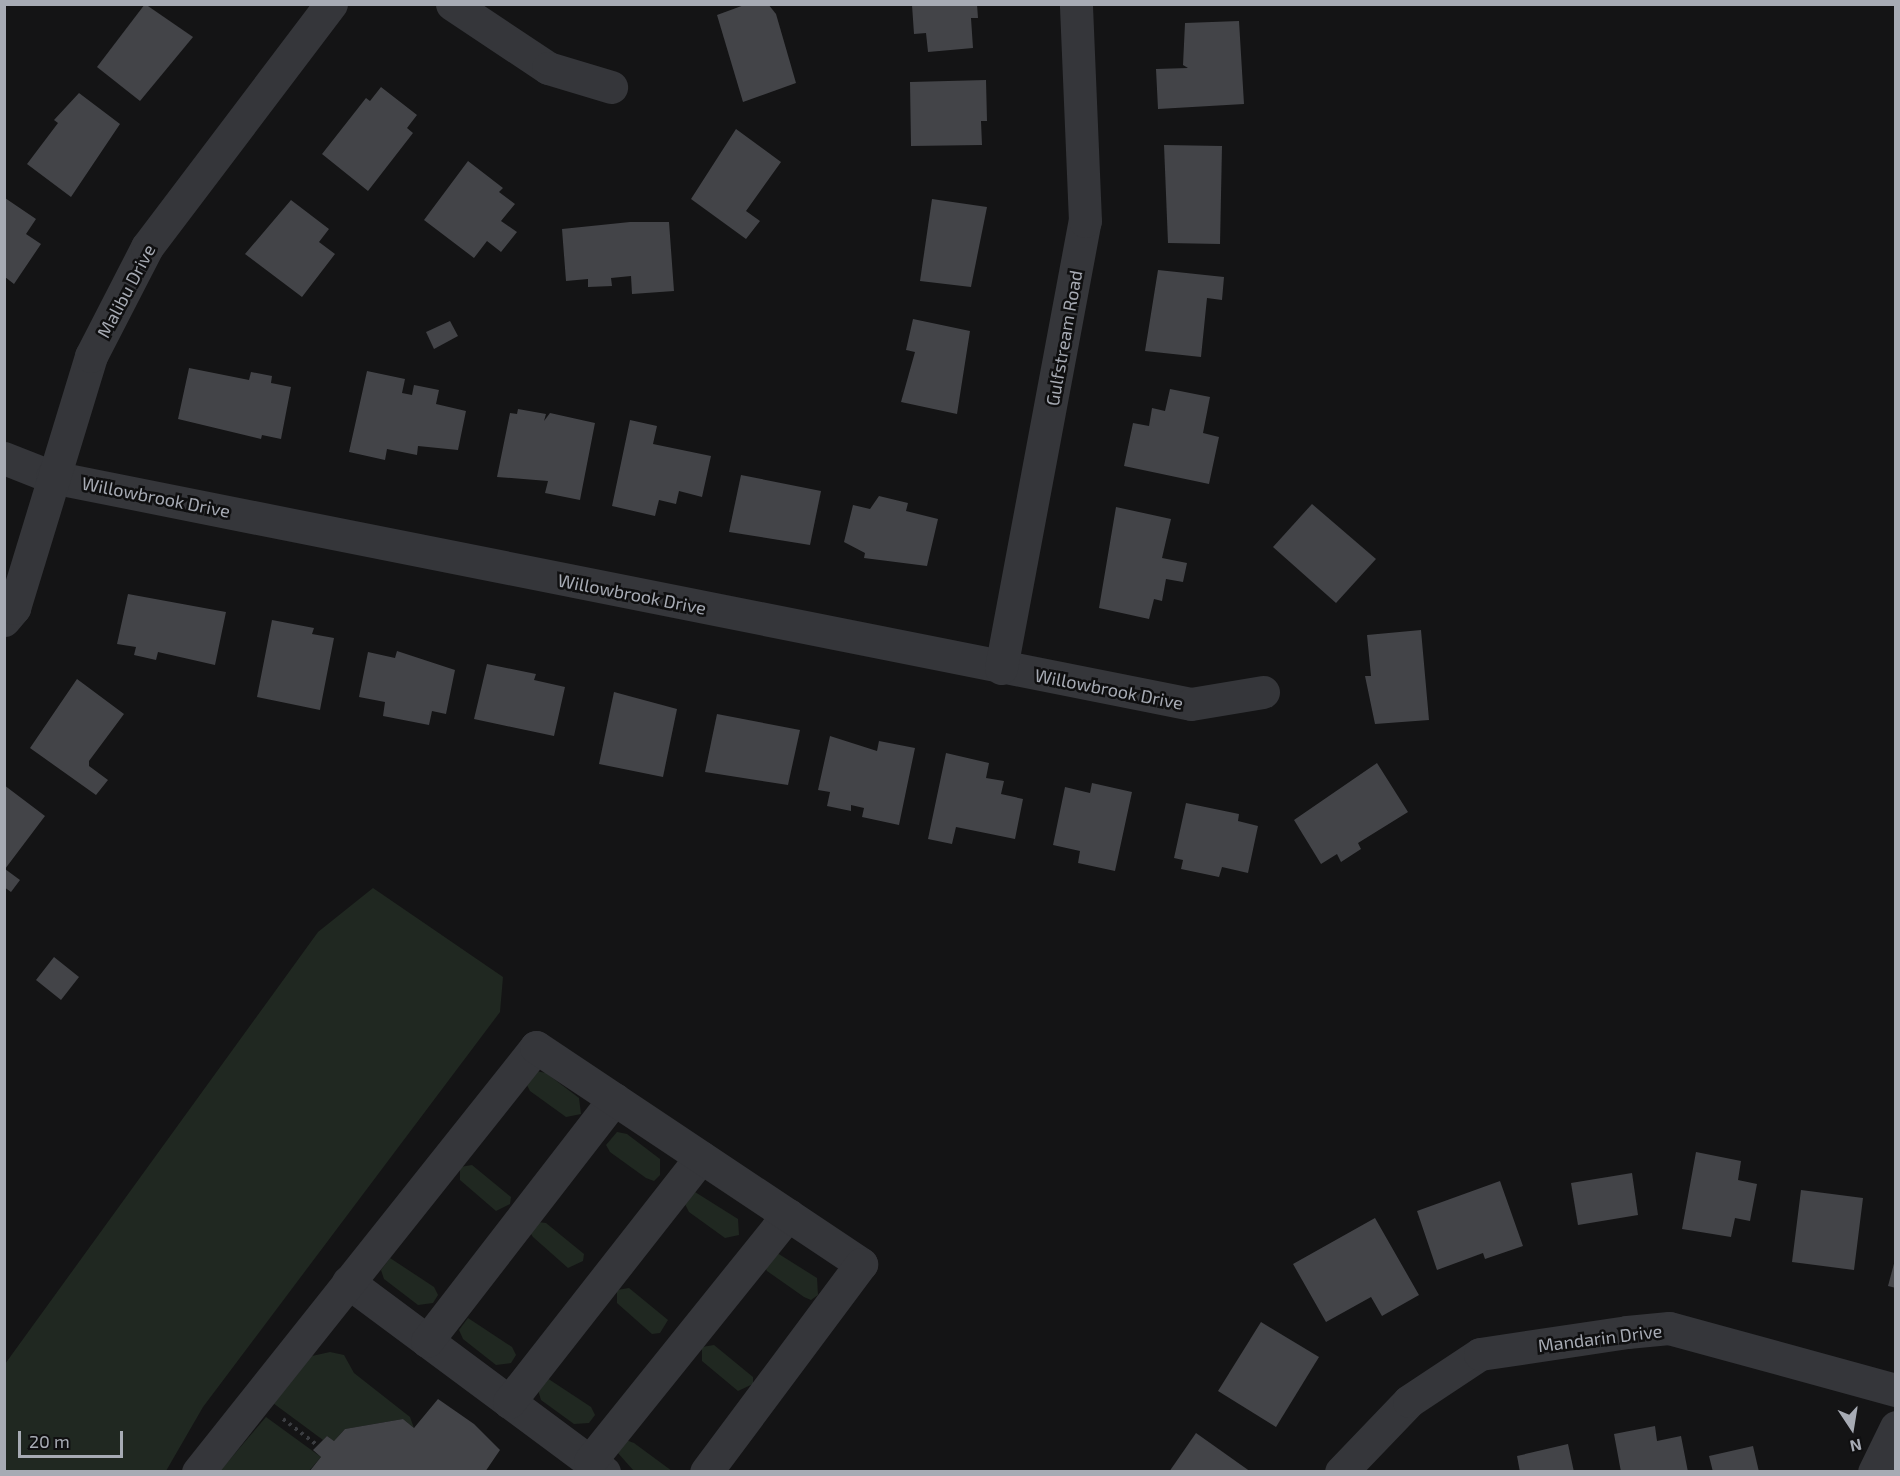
<!DOCTYPE html>
<style>
body{margin:0}
#map{position:relative;width:1900px;height:1476px;overflow:hidden;background:#141415;font-family:"Exo 2",sans-serif}
div>[style]{position:absolute}
.green>*{inset:0;background:#202821}
.building>*{inset:0;background:#434448}
.path>*{height:4px;margin-top:-2px;transform-origin:0;background:repeating-linear-gradient(90deg,#3b3d41 0 3px,transparent 0 7.5px)}
.minor>*{height:33px;margin:-16.5px;padding:0 16.5px;transform-origin:16.5px;border-radius:16.5px;background:#35363a}
span{translate:-50% -50%;white-space:nowrap;text-align:center;line-height:1.15;-webkit-text-stroke:5px #0f0f10;paint-order:stroke}
.street-label{font-size:18px;color:#a7abb4}
.frame{position:absolute;inset:0;border:6px solid #a7abb4;pointer-events:none}
.north{position:absolute;left:1822px;top:1398px;width:60px;height:60px;-webkit-text-stroke:4px #0f0f10;paint-order:stroke;rotate:168deg;font-size:16px;font-weight:700;line-height:24px;text-align:center;color:#a7abb4}
.north::after{content:'';display:block;margin:auto;width:21px;height:27px;background:#a7abb4;clip-path:polygon(50% 0,100% 100%,50% 72%,0 100%)}
.scale{position:absolute;left:18px;top:1431px;width:105px;height:27px;box-sizing:border-box;border:3px solid #a7abb4;border-top:0;padding-left:8px;font-size:18px;line-height:21px;white-space:nowrap;color:#a7abb4;-webkit-text-stroke:4px #0f0f10;paint-order:stroke}
</style>
<div id="map">
<div class="green">
<div style="clip-path:polygon(373px 888px,503px 977px,500px 1012px,203px 1407px,166px 1471px,5px 1471px,5px 1364px,318px 932px)"></div>
<div style="clip-path:polygon(536px 1071px,546px 1073px,579px 1098px,581px 1114px,566px 1117px,530px 1091px,526px 1083px)"></div>
<div style="clip-path:polygon(617px 1132px,627px 1134px,660px 1159px,660px 1175px,654px 1181px,646px 1178px,610px 1152px,606px 1145px)"></div>
<div style="clip-path:polygon(472px 1165px,511px 1197px,510px 1204px,496px 1211px,460px 1180px,460px 1167px)"></div>
<div style="clip-path:polygon(695px 1192px,738px 1219px,739px 1235px,725px 1238px,689px 1212px,685px 1204px)"></div>
<div style="clip-path:polygon(538px 1222px,546px 1223px,584px 1254px,583px 1261px,568px 1268px,533px 1237px,529px 1231px)"></div>
<div style="clip-path:polygon(774px 1251px,817px 1278px,818px 1295px,811px 1300px,804px 1297px,767px 1271px,763px 1263px)"></div>
<div style="clip-path:polygon(390px 1258px,434px 1287px,438px 1295px,433px 1303px,418px 1305px,384px 1279px,381px 1270px)"></div>
<div style="clip-path:polygon(629px 1288px,668px 1320px,660px 1333px,652px 1334px,617px 1303px,617px 1290px)"></div>
<div style="clip-path:polygon(468px 1318px,512px 1347px,516px 1355px,511px 1363px,496px 1365px,463px 1339px,459px 1330px)"></div>
<div style="clip-path:polygon(714px 1345px,753px 1377px,753px 1384px,738px 1391px,702px 1361px,702px 1347px)"></div>
<div style="clip-path:polygon(330px 1352px,344px 1355px,354px 1373px,410px 1417px,414px 1428px,403px 1419px,345px 1429px,334px 1441px,327px 1436px,323px 1440px,273px 1403px,303px 1358px)"></div>
<div style="clip-path:polygon(547px 1378px,591px 1407px,595px 1415px,589px 1423px,574px 1424px,541px 1400px,538px 1390px)"></div>
<div style="clip-path:polygon(266px 1417px,321px 1457px,309px 1471px,219px 1472px)"></div>
<div style="clip-path:polygon(626px 1440px,634px 1443px,672px 1471px,634px 1471px,617px 1452px)"></div>
</div>
<div class="building">
<div style="clip-path:polygon(145px 4px,193px 37px,140px 101px,97px 67px)"></div>
<div style="clip-path:polygon(747px 4px,768px 4px,776px 14px,796px 83px,743px 102px,717px 15px)"></div>
<div style="clip-path:polygon(977px 4px,978px 18px,971px 18px,973px 48px,928px 52px,926px 33px,914px 34px,912px 5px)"></div>
<div style="clip-path:polygon(1239px 21px,1244px 104px,1158px 109px,1156px 69px,1188px 68px,1183px 65px,1185px 23px)"></div>
<div style="clip-path:polygon(986px 80px,987px 121px,981px 121px,982px 145px,911px 146px,910px 82px)"></div>
<div style="clip-path:polygon(381px 87px,417px 115px,407px 128px,413px 133px,368px 191px,322px 154px,366px 98px,370px 101px)"></div>
<div style="clip-path:polygon(79px 93px,120px 124px,71px 197px,27px 164px,58px 123px,54px 120px)"></div>
<div style="clip-path:polygon(736px 129px,781px 162px,746px 211px,760px 221px,746px 239px,691px 199px)"></div>
<div style="clip-path:polygon(1164px 145px,1222px 146px,1220px 244px,1168px 243px)"></div>
<div style="clip-path:polygon(468px 161px,503px 188px,499px 192px,515px 204px,501px 221px,517px 232px,501px 252px,487px 241px,474px 258px,424px 220px)"></div>
<div style="clip-path:polygon(5px 198px,36px 219px,26px 234px,41px 244px,14px 284px,5px 277px)"></div>
<div style="clip-path:polygon(932px 199px,987px 207px,971px 287px,920px 281px)"></div>
<div style="clip-path:polygon(291px 200px,329px 229px,319px 242px,335px 254px,302px 297px,245px 254px)"></div>
<div style="clip-path:polygon(630px 222px,669px 222px,674px 291px,632px 294px,631px 276px,611px 278px,612px 286px,588px 287px,588px 279px,566px 281px,562px 229px)"></div>
<div style="clip-path:polygon(1158px 270px,1224px 277px,1222px 300px,1207px 298px,1201px 357px,1145px 351px)"></div>
<div style="clip-path:polygon(913px 319px,970px 331px,957px 414px,901px 402px,915px 352px,906px 350px)"></div>
<div style="clip-path:polygon(450px 321px,458px 336px,434px 349px,426px 332px)"></div>
<div style="clip-path:polygon(189px 368px,249px 380px,251px 372px,272px 376px,271px 383px,291px 387px,281px 439px,262px 435px,261px 439px,178px 419px)"></div>
<div style="clip-path:polygon(367px 371px,405px 379px,402px 393px,412px 395px,414px 385px,439px 390px,436px 404px,466px 411px,458px 450px,418px 446px,417px 455px,387px 449px,385px 460px,349px 452px)"></div>
<div style="clip-path:polygon(1170px 389px,1210px 397px,1203px 433px,1219px 437px,1209px 484px,1124px 466px,1133px 423px,1149px 426px,1152px 408px,1165px 411px)"></div>
<div style="clip-path:polygon(518px 409px,546px 414px,544px 421px,550px 413px,595px 423px,580px 500px,545px 493px,548px 481px,497px 477px,510px 413px,517px 414px)"></div>
<div style="clip-path:polygon(630px 420px,657px 426px,653px 444px,711px 456px,702px 497px,679px 491px,676px 504px,659px 500px,655px 516px,612px 506px)"></div>
<div style="clip-path:polygon(741px 475px,821px 491px,810px 545px,729px 532px)"></div>
<div style="clip-path:polygon(879px 496px,908px 503px,906px 511px,938px 519px,927px 566px,864px 558px,865px 553px,844px 542px,853px 505px,870px 509px)"></div>
<div style="clip-path:polygon(1312px 504px,1376px 559px,1336px 603px,1273px 547px)"></div>
<div style="clip-path:polygon(1116px 507px,1171px 519px,1162px 558px,1187px 563px,1183px 582px,1166px 579px,1162px 601px,1154px 599px,1149px 619px,1099px 608px)"></div>
<div style="clip-path:polygon(128px 594px,226px 612px,215px 665px,158px 652px,156px 660px,134px 655px,136px 647px,117px 644px)"></div>
<div style="clip-path:polygon(272px 620px,314px 628px,312px 634px,334px 638px,320px 710px,257px 697px)"></div>
<div style="clip-path:polygon(1421px 630px,1429px 720px,1375px 724px,1365px 676px,1371px 676px,1367px 635px)"></div>
<div style="clip-path:polygon(397px 651px,455px 670px,446px 714px,432px 711px,429px 725px,383px 716px,385px 702px,359px 697px,368px 652px,395px 658px)"></div>
<div style="clip-path:polygon(487px 664px,536px 674px,534px 680px,565px 687px,554px 736px,474px 719px)"></div>
<div style="clip-path:polygon(77px 679px,124px 714px,89px 761px,89px 766px,108px 780px,96px 795px,30px 748px)"></div>
<div style="clip-path:polygon(614px 692px,677px 709px,663px 777px,599px 764px)"></div>
<div style="clip-path:polygon(717px 714px,800px 730px,788px 785px,705px 772px)"></div>
<div style="clip-path:polygon(830px 736px,877px 751px,879px 741px,915px 748px,899px 825px,862px 817px,864px 808px,851px 805px,851px 811px,827px 806px,830px 792px,818px 790px)"></div>
<div style="clip-path:polygon(946px 753px,989px 763px,986px 778px,1004px 781px,1001px 794px,1023px 799px,1015px 839px,956px 827px,952px 844px,928px 839px)"></div>
<div style="clip-path:polygon(1377px 763px,1408px 812px,1358px 843px,1361px 849px,1341px 862px,1337px 854px,1321px 864px,1294px 820px)"></div>
<div style="clip-path:polygon(1092px 783px,1132px 792px,1115px 871px,1078px 863px,1080px 851px,1053px 845px,1065px 787px,1090px 793px)"></div>
<div style="clip-path:polygon(4px 785px,45px 816px,5px 869px,20px 880px,11px 892px,4px 887px)"></div>
<div style="clip-path:polygon(1186px 803px,1239px 814px,1238px 821px,1258px 826px,1248px 873px,1222px 867px,1219px 877px,1181px 869px,1183px 860px,1174px 858px)"></div>
<div style="clip-path:polygon(54px 957px,79px 977px,61px 1000px,36px 980px)"></div>
<div style="clip-path:polygon(1696px 1152px,1741px 1161px,1738px 1180px,1757px 1184px,1750px 1221px,1735px 1218px,1731px 1237px,1682px 1229px)"></div>
<div style="clip-path:polygon(1632px 1173px,1638px 1215px,1578px 1225px,1571px 1183px)"></div>
<div style="clip-path:polygon(1500px 1181px,1523px 1246px,1485px 1259px,1483px 1253px,1437px 1270px,1417px 1211px)"></div>
<div style="clip-path:polygon(1801px 1190px,1863px 1198px,1854px 1270px,1792px 1262px)"></div>
<div style="clip-path:polygon(1375px 1218px,1419px 1295px,1382px 1316px,1371px 1297px,1326px 1322px,1293px 1264px)"></div>
<div style="clip-path:polygon(1895px 1260px,1896px 1260px,1896px 1288px,1888px 1286px)"></div>
<div style="clip-path:polygon(1261px 1322px,1319px 1357px,1276px 1427px,1218px 1391px)"></div>
<div style="clip-path:polygon(438px 1399px,474px 1424px,500px 1450px,485px 1472px,309px 1472px,321px 1457px,313px 1450px,327px 1436px,334px 1441px,345px 1429px,403px 1419px,414px 1428px)"></div>
<div style="clip-path:polygon(1655px 1426px,1657px 1441px,1681px 1436px,1688px 1472px,1621px 1472px,1614px 1434px)"></div>
<div style="clip-path:polygon(1196px 1433px,1251px 1472px,1169px 1472px)"></div>
<div style="clip-path:polygon(1568px 1444px,1574px 1472px,1520px 1472px,1517px 1456px)"></div>
<div style="clip-path:polygon(1753px 1446px,1759px 1472px,1713px 1472px,1709px 1456px)"></div>
</div>
<div class="path">
<div style="left:283px;top:1419px;width:43px;rotate:37.4deg"></div>
</div>
<div class="minor">
<div style="left:452px;top:4px;width:115px;rotate:33.7deg"></div>
<div style="left:548px;top:68px;width:66px;rotate:16.8deg"></div>
<div style="left:4px;top:458px;width:52px;rotate:21.6deg"></div>
<div style="left:52px;top:477px;width:1161px;rotate:11.27deg"></div>
<div style="left:1191px;top:704px;width:73px;rotate:-9.5deg"></div>
<div style="left:4px;top:620px;width:16px;rotate:-50deg"></div>
<div style="left:14px;top:608px;width:264px;rotate:-73deg"></div>
<div style="left:91px;top:356px;width:123px;rotate:-62.8deg"></div>
<div style="left:147px;top:247px;width:305px;rotate:-52.9deg"></div>
<div style="left:1001px;top:668px;width:455px;rotate:-79.4deg"></div>
<div style="left:1085px;top:221px;width:217px;rotate:-92.4deg"></div>
<div style="left:348px;top:1282px;width:319px;rotate:36.6deg"></div>
<div style="left:427px;top:1341px;width:306px;rotate:-52.3deg"></div>
<div style="left:509px;top:1402px;width:311px;rotate:-51.9deg"></div>
<div style="left:590px;top:1461px;width:316px;rotate:-51.2deg"></div>
<div style="left:198px;top:1472px;width:543px;rotate:-51.5deg"></div>
<div style="left:536px;top:1047px;width:391px;rotate:33.7deg"></div>
<div style="left:861px;top:1264px;width:259px;rotate:126.7deg"></div>
<div style="left:1341px;top:1472px;width:98px;rotate:-46.2deg"></div>
<div style="left:1409px;top:1401px;width:85px;rotate:-33.5deg"></div>
<div style="left:1480px;top:1354px;width:149px;rotate:-8.5deg"></div>
<div style="left:1627px;top:1332px;width:42px;rotate:-5.4deg"></div>
<div style="left:1669px;top:1328px;width:235px;rotate:15.3deg"></div>
<div style="left:1874px;top:1472px;width:50px;rotate:-63.9deg"></div>
</div>
<div class="street-label">
<span style="left:126px;top:291px;rotate:-62deg">Malibu Drive</span>
<span style="left:1064px;top:338px;rotate:-80deg">Gulfstream Road</span>
<span style="left:156px;top:497px;rotate:11deg">Willowbrook Drive</span>
<span style="left:632px;top:594px;rotate:11deg">Willowbrook Drive</span>
<span style="left:1109px;top:689px;rotate:11deg">Willowbrook Drive</span>
<span style="left:1600px;top:1338px;rotate:-7deg">Mandarin Drive</span>
</div>
<div class="frame"></div>
<div class="north">N</div>
<div class="scale">20 m</div>
</div>
